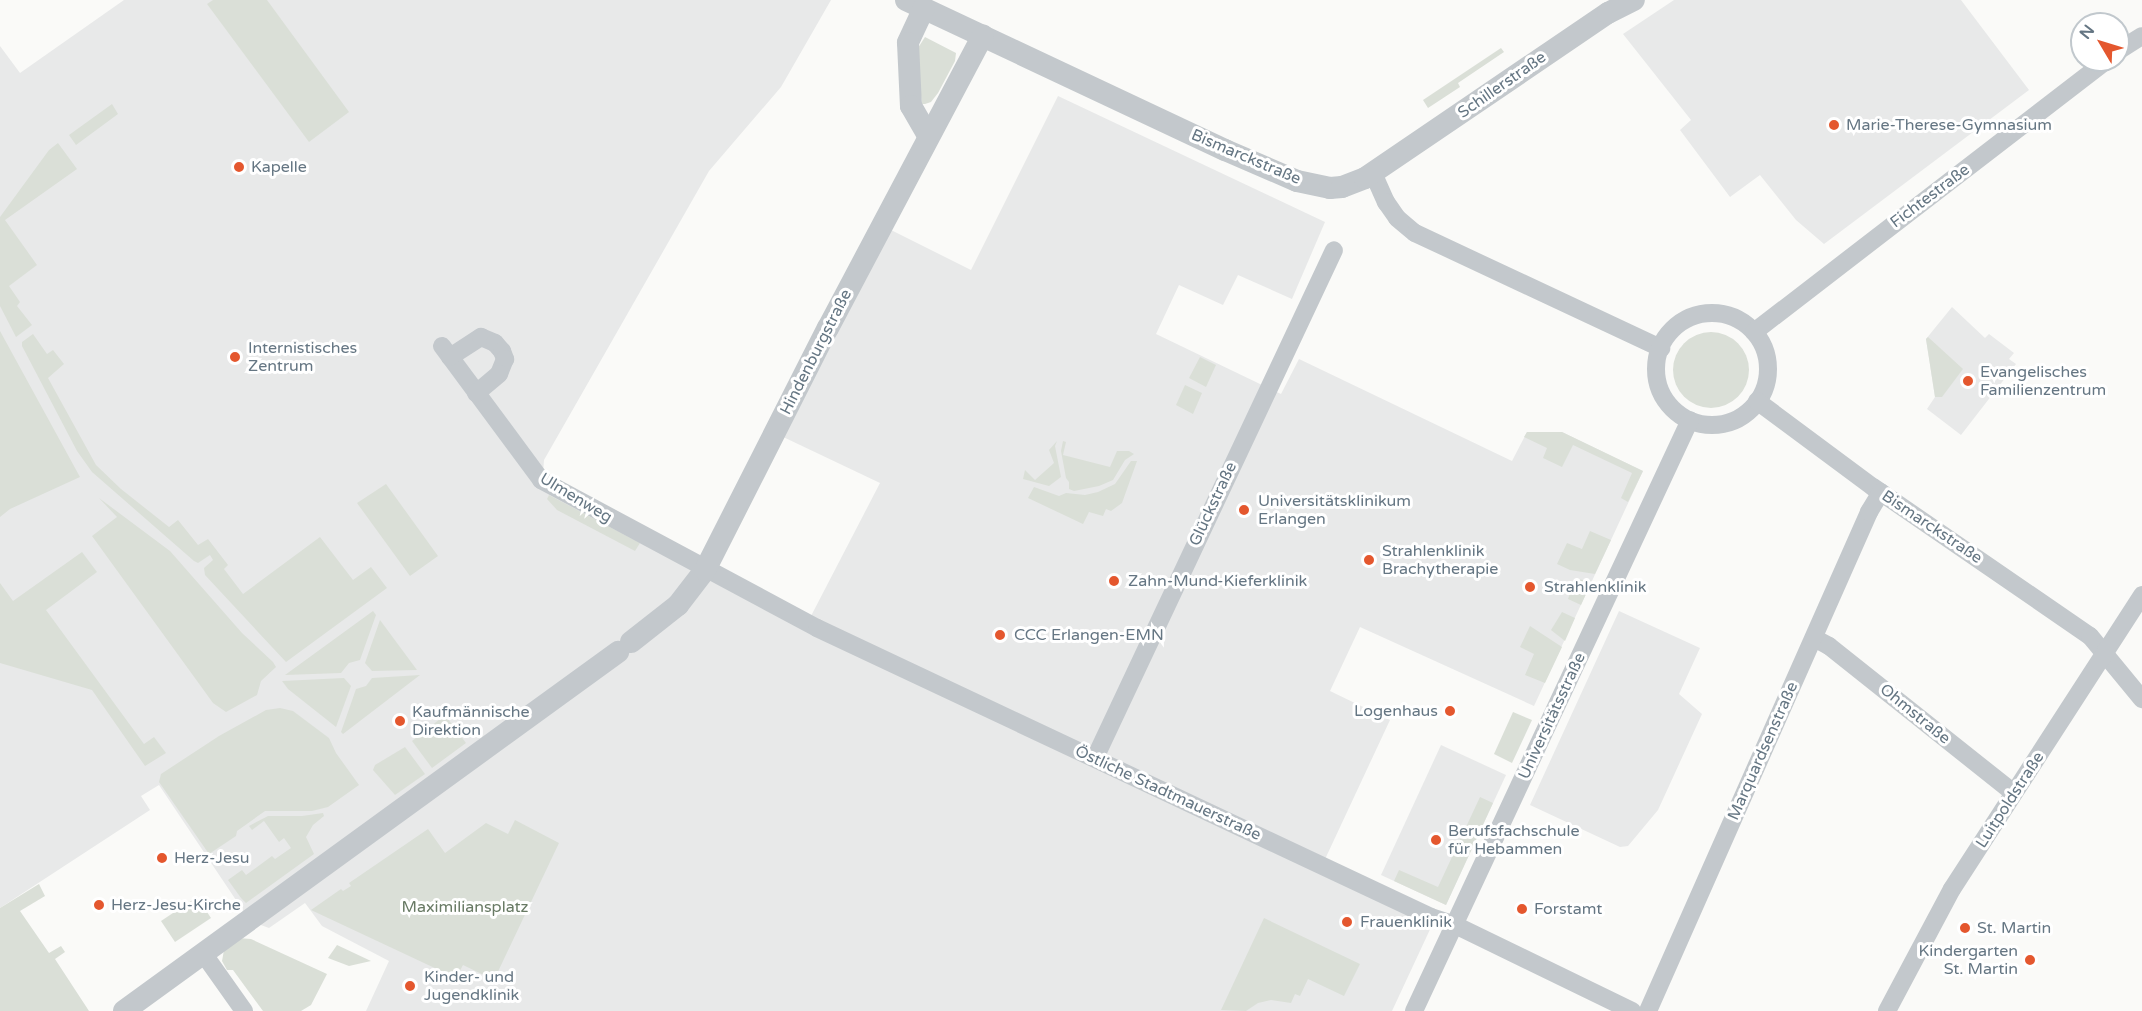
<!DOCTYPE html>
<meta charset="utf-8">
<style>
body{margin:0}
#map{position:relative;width:2142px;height:1011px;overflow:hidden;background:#fafaf8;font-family:"Varela Round",sans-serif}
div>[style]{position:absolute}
.built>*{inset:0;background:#e8e9e9}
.green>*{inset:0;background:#dadfd7}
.round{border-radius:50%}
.minor>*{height:18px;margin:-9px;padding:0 9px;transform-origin:9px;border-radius:9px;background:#c3c8cc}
.minor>.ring{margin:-9px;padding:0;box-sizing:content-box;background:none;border:18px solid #c3c8cc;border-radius:50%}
.tertiary>*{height:22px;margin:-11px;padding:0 11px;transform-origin:11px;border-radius:11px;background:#c3c8cc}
.dots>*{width:16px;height:16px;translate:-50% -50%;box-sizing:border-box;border:3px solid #fff;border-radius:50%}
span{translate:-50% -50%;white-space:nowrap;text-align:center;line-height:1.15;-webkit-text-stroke:6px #fff;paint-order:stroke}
.street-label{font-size:16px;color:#657683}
.poi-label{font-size:16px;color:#657683}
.left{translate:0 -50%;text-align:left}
.right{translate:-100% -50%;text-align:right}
.park-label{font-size:16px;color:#687a64}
.north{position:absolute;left:2070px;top:12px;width:60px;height:60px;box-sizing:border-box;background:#fff;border:2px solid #c1c8cd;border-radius:50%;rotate:308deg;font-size:16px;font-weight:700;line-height:24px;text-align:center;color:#657683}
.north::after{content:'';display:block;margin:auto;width:21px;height:27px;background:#e4572e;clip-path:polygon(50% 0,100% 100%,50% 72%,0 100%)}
</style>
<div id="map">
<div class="built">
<div style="clip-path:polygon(124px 0,831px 0,781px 87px,709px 171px,544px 460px,543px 473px,811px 616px,880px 483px,779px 435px,889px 229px,971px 270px,1058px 96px,1325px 222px,1292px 299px,1238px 275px,1223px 305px,1179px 285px,1156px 334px,1281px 394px,1299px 359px,1512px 461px,1527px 432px,1562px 432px,1643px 471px,1534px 706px,1360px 627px,1330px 691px,1390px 720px,1320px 870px,1433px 923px,1392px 1011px,366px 1011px,389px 961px,322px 926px,305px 903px,269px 928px,250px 921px,159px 785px,141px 796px,150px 810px,0 908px,0 46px,20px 73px)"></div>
<div style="clip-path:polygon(1674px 0,1961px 0,2029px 90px,1824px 244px,1796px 220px,1760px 175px,1730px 197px,1680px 130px,1691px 120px,1623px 34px)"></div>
<div style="clip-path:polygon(1952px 307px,1985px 338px,1989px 334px,2014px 353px,2009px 359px,2016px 364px,1961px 435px,1927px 409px,1935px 397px,1926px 339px)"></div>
<div style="clip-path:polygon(1619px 611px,1700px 648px,1679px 694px,1702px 714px,1658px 810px,1628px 846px,1620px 847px,1530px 805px)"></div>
<div style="clip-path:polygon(1441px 745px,1506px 775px,1446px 905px,1381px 875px)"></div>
</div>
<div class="green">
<div style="clip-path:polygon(213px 0,267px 0,349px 112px,309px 142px,207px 4px)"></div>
<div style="clip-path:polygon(925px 37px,956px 53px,955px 61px,938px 93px,931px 102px,925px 104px,922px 104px,916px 51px)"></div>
<div style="clip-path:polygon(1501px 48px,1504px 52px,1458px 83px,1460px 87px,1428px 108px,1423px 100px)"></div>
<div style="clip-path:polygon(112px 104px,118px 114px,76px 145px,69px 135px)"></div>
<div style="clip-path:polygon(58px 143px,77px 169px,5px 220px,37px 265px,9px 286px,20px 302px,17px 306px,32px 325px,16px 337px,0 306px,0 217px,49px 150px)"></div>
<div style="clip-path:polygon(0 331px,80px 477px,10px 509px,0 517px)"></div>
<div class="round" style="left:1673px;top:332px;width:76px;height:76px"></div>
<div style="clip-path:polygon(33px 334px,47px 354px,53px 350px,64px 364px,48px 378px,96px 465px,121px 489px,169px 527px,178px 520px,198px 545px,208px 539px,228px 565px,224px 569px,243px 594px,320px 537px,353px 580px,371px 567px,387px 588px,286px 662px,205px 575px,204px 568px,213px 560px,210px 555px,198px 563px,194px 561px,92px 472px,77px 451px,22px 346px,22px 342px)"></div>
<div style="clip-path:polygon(1928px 337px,1963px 369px,1942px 397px,1935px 397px,1926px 339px)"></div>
<div style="clip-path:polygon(1200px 357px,1216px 365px,1206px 387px,1189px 378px)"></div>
<div style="clip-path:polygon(1185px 385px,1202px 393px,1193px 414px,1176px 405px)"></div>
<div style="clip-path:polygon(1527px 432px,1562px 432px,1643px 471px,1628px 502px,1621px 498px,1632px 473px,1573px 445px,1562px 467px,1543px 458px,1547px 448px,1524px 437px)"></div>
<div style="clip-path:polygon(1057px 441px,1055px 446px,1061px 477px,1049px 486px,1023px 479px,1025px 470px,1035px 480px,1054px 463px,1049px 450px)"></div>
<div style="clip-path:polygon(1063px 441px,1066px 442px,1063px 455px,1110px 467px,1117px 451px,1129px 451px,1134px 454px,1125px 460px,1113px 480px,1099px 486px,1074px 491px,1069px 489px,1069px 482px,1066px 478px,1061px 451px)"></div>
<div style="clip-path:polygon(1131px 461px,1137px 461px,1122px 503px,1111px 511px,1106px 509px,1103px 516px,1089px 512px,1083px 524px,1028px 498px,1034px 487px,1059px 496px,1066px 493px,1085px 495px,1098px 492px,1115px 484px)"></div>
<div style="clip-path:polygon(386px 484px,438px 556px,410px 576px,357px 503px)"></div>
<div style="clip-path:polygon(549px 495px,640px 543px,635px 551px,557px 510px,547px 499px)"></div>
<div style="clip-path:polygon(99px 498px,170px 551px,242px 633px,273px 662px,276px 667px,261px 681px,257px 695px,226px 712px,213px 703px,92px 536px,117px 517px)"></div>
<div style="clip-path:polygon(1590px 531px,1611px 540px,1595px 574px,1570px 570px,1557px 564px,1567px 543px,1582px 549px)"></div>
<div style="clip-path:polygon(82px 552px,97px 572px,46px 610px,144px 744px,154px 737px,166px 753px,145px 766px,92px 690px,0 663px,0 583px,13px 601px)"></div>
<div style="clip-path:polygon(1575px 579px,1592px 581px,1581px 605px,1568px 599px)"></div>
<div style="clip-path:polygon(373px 611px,376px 615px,360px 660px,349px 663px,341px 673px,285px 675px)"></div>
<div style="clip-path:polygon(1562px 612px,1575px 618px,1565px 641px,1551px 630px)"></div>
<div style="clip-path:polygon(380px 620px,417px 670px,372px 671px,365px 663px)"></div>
<div style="clip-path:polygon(1530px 626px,1562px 647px,1545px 683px,1525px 675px,1534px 654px,1520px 647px)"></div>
<div style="clip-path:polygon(420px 675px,343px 734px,341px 732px,356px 689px,366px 686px,372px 678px)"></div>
<div style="clip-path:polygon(344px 678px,351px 686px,336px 727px,288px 689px,282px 681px)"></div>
<div style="clip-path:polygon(280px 708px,293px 711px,329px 738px,336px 753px,359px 785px,328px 807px,312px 811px,265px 811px,237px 831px,236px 836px,209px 854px,159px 782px,161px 774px,219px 736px,266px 710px)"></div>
<div style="clip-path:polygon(1513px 712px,1532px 720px,1512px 763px,1494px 754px)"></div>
<div style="clip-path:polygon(445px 715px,466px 743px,432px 768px,412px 741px)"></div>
<div style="clip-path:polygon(405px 747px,425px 774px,395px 795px,373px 770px,375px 765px)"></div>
<div style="clip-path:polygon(1480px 797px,1493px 803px,1446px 905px,1394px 881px,1399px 870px,1438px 887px)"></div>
<div style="clip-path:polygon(323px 813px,324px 816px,313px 825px,306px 837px,314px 854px,246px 903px,241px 898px,228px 880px,242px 870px,246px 875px,272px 856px,275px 859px,291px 848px,284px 838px,279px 842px,264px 821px,252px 830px,249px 826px,268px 816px,302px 816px)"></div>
<div style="clip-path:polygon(515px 820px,559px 843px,494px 980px,463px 965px,456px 978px,311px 910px,341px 889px,343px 891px,351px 886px,349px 883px,428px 829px,445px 853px,486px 823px,508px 834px)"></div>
<div style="clip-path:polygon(39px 884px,45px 896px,20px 911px,49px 953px,61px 946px,65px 952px,55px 959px,89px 1011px,0 1011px,0 908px)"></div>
<div style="clip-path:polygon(197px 897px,211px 918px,175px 942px,161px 921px)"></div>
<div style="clip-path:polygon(1264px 918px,1360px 964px,1344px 996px,1308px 979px,1300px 996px,1295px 994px,1291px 1003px,1271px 1000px,1258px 1003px,1246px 1011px,1221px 1010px)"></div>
<div style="clip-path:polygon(238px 938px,251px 939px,327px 974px,311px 1005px,301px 1011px,263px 1011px,233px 970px,227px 970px,222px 961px,224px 950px)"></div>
<div style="clip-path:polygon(337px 945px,371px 961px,349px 966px,328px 958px)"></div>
</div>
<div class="minor">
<div style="left:2118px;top:51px;width:28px;rotate:-32deg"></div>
<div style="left:1373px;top:173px;width:32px;rotate:66deg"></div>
<div style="left:1386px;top:202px;width:19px;rotate:55deg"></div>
<div style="left:1397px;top:218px;width:23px;rotate:40deg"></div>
<div style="left:1415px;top:233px;width:272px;rotate:25.1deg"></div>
<div class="ring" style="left:1656px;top:313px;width:94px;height:94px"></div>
<div style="left:1754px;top:332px;width:446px;rotate:-37.6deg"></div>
<div style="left:442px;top:346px;width:167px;rotate:53.5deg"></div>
<div style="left:541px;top:480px;width:313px;rotate:28.2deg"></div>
<div style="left:817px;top:628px;width:679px;rotate:25.21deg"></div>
<div style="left:1431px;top:917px;width:25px;rotate:18deg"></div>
<div style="left:1455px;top:925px;width:197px;rotate:25.9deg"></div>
<div style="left:450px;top:357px;width:37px;rotate:-33deg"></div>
<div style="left:481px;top:337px;width:15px;rotate:23deg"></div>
<div style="left:495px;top:343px;width:11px;rotate:49deg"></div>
<div style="left:502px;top:351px;width:9px;rotate:69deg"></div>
<div style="left:505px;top:359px;width:16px;rotate:112deg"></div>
<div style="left:499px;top:374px;width:30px;rotate:140deg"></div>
<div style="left:1757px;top:401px;width:144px;rotate:36.6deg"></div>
<div style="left:1873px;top:487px;width:263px;rotate:34.5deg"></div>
<div style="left:2090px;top:636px;width:82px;rotate:50.5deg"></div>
<div style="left:1814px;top:638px;width:17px;rotate:28deg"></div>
<div style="left:1829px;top:646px;width:236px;rotate:38.5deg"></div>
<div style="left:1095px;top:758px;width:561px;rotate:-64.8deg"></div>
<div style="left:203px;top:953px;width:71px;rotate:54.7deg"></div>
<div style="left:1414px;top:1011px;width:652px;rotate:-64.97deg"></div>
<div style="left:1648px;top:1011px;width:546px;rotate:-66.11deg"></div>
<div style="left:1869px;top:512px;width:23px;rotate:-59deg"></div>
<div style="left:1887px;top:1011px;width:138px;rotate:-62deg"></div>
<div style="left:1952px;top:889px;width:350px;rotate:-57.1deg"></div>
</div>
<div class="tertiary">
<div style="left:906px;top:0;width:353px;rotate:25.2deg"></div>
<div style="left:1225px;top:150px;width:78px;rotate:23.3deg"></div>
<div style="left:1297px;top:181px;width:34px;rotate:12deg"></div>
<div style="left:1330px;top:188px;width:12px;rotate:-5deg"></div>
<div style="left:1342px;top:187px;width:25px;rotate:-21deg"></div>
<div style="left:1365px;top:178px;width:294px;rotate:-34.2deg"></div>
<div style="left:1608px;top:13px;width:29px;rotate:-27deg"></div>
<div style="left:924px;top:8px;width:38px;rotate:115deg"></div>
<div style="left:908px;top:43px;width:63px;rotate:87.3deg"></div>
<div style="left:911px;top:106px;width:34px;rotate:60deg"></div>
<div style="left:631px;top:642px;width:60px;rotate:-38.2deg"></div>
<div style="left:678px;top:605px;width:44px;rotate:-52.4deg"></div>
<div style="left:705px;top:570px;width:271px;rotate:-63.1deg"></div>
<div style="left:828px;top:328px;width:331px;rotate:-62.1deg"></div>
<div style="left:124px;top:1011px;width:611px;rotate:-36.01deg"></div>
</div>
<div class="dots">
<div style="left:1834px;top:125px;background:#e4572e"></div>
<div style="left:239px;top:167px;background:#e4572e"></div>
<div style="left:235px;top:357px;background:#e4572e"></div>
<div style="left:1968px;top:381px;background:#e4572e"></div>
<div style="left:1244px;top:510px;background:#e4572e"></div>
<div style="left:1369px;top:560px;background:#e4572e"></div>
<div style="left:1114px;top:581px;background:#e4572e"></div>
<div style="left:1530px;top:587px;background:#e4572e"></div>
<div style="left:1000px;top:635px;background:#e4572e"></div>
<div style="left:1450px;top:711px;background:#e4572e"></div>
<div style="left:400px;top:721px;background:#e4572e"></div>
<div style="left:1436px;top:840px;background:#e4572e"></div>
<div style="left:162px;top:858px;background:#e4572e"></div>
<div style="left:99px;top:905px;background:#e4572e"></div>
<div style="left:1522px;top:909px;background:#e4572e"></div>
<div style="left:1347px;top:922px;background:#e4572e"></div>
<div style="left:1965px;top:928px;background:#e4572e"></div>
<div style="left:2030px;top:960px;background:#e4572e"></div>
<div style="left:410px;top:986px;background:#e4572e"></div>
</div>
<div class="street-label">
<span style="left:1502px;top:85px;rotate:-35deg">Schillerstraße</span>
<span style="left:1246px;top:157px;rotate:23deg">Bismarckstraße</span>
<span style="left:1930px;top:196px;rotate:-37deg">Fichtestraße</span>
<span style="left:816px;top:352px;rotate:-63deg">Hindenburgstraße</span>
<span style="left:576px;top:498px;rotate:31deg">Ulmenweg</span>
<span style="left:1213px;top:504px;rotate:-65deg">Glückstraße</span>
<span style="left:1932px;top:527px;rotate:34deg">Bismarckstraße</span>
<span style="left:1915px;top:714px;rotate:39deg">Ohmstraße</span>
<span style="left:1552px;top:716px;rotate:-65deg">Universitätsstraße</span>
<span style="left:1763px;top:751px;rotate:-66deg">Marquardsenstraße</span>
<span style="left:1168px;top:793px;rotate:25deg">Östliche Stadtmauerstraße</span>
<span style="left:2010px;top:800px;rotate:-57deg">Luitpoldstraße</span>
</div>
<div class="poi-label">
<span class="left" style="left:1846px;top:125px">Marie-Therese-Gymnasium</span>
<span class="left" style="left:251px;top:167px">Kapelle</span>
<span class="left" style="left:248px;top:357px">Internistisches<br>Zentrum</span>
<span class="left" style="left:1980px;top:381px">Evangelisches<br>Familienzentrum</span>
<span class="left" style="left:1258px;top:510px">Universitätsklinikum<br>Erlangen</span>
<span class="left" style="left:1382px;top:560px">Strahlenklinik<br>Brachytherapie</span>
<span class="left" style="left:1128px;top:581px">Zahn-Mund-Kieferklinik</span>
<span class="left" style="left:1544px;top:587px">Strahlenklinik</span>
<span class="left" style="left:1014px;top:635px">CCC Erlangen-EMN</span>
<span class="right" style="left:1438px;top:711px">Logenhaus</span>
<span class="left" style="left:412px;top:721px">Kaufmännische<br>Direktion</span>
<span class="left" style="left:1448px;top:840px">Berufsfachschule<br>für Hebammen</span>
<span class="left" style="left:174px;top:858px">Herz-Jesu</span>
<span class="left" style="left:111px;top:905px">Herz-Jesu-Kirche</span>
<span class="left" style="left:1534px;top:909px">Forstamt</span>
<span class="left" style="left:1360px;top:922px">Frauenklinik</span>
<span class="left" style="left:1977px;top:928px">St. Martin</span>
<span class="right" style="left:2018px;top:960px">Kindergarten<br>St. Martin</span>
<span class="left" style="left:424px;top:986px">Kinder- und<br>Jugendklinik</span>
</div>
<div class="park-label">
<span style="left:465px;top:907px">Maximiliansplatz</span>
</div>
<div class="north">N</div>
</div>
